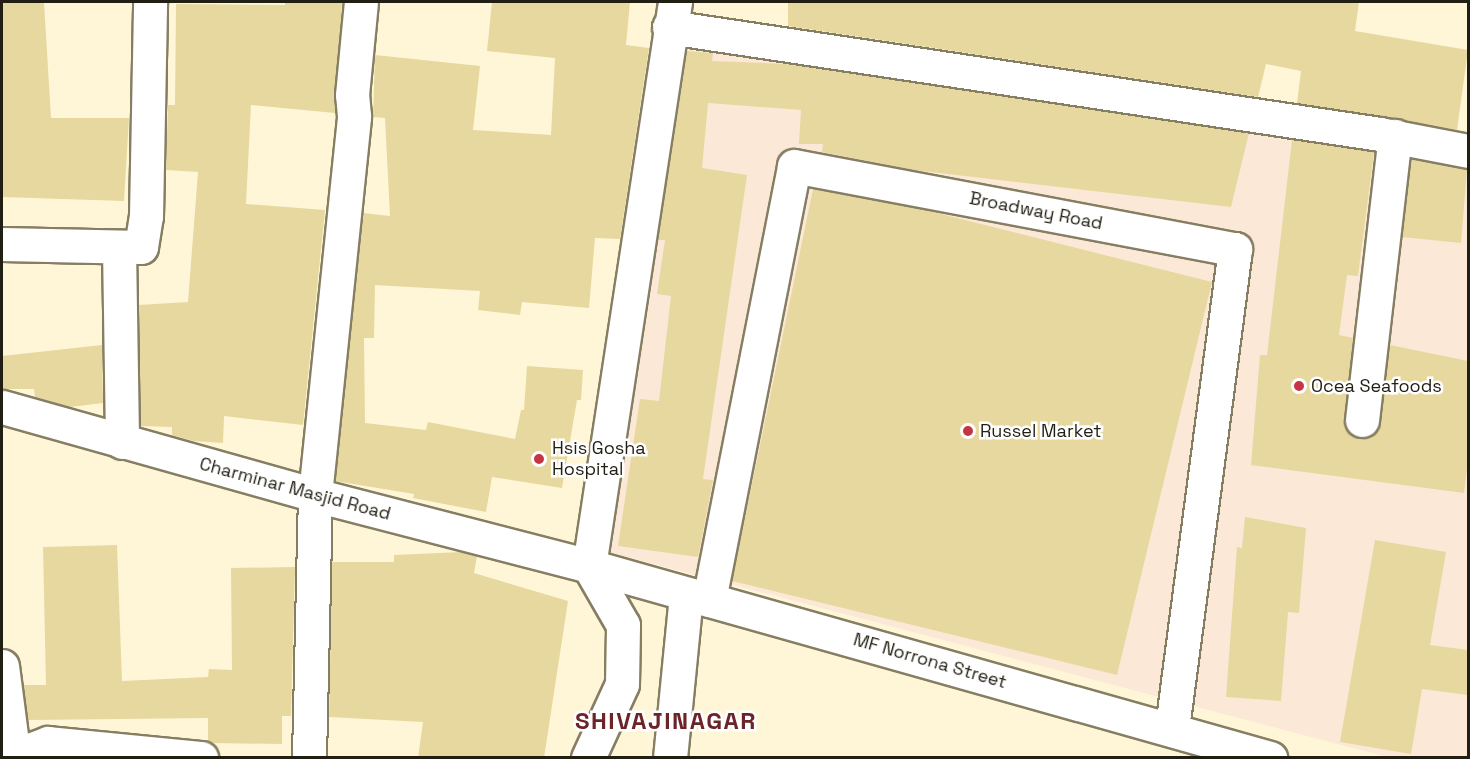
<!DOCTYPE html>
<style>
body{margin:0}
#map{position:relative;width:1470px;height:759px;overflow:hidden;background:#fef6d7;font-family:"Space Grotesk",sans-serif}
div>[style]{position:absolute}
.commercial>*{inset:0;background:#fbe8d7}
.building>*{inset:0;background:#e7d8a0}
.roads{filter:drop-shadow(2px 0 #867e63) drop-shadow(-2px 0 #867e63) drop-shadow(0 2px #867e63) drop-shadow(0 -2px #867e63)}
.minor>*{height:33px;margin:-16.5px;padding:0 16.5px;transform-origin:16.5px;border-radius:16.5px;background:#fff}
.dots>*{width:16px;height:16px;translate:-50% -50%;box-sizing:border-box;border:3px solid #fff;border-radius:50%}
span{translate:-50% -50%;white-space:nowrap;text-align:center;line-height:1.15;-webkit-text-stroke:5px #fff;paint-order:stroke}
.street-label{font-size:18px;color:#211e13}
.poi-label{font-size:18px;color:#211e13}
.left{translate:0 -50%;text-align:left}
.district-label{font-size:24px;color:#6b2529;font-weight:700;letter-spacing:1.5px}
.frame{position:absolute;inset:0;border:3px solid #211e13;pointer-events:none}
</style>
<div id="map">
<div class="commercial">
<div style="clip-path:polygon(682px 40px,1468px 157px,1468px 757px,1387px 757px,605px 551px)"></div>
</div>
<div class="building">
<div style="clip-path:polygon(2px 2px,44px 2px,51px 118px,129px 118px,124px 201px,2px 197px)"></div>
<div style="clip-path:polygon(285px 2px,342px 2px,335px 113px,251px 105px,246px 204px,325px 210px,303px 425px,224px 416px,223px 443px,194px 441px,172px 435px,172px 427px,141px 426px,139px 305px,188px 302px,198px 172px,166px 170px,168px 105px,175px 105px,176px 4px,285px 5px)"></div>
<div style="clip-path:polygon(492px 2px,630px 2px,626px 45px,649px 48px,620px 239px,595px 238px,589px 308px,522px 302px,520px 315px,478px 310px,480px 291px,375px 285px,374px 338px,364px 338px,365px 423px,426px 430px,428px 422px,515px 439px,521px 410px,524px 410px,527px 366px,583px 370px,581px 400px,577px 400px,562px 488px,492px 477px,486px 512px,413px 498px,414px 494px,335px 481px,363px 213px,390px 216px,385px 118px,373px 117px,375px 55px,480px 66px,473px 130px,551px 135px,555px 58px,487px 51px)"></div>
<div style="clip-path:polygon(788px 2px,1359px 2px,1355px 31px,1468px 50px,1457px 130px,1297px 103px,1301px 71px,1266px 64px,1258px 97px,788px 26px)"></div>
<div style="clip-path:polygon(687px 51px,713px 53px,712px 61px,787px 64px,1249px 133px,1231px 207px,914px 170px,822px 152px,823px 144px,799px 144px,801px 110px,708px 103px,702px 168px,747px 175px,703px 479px,713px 480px,698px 557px,618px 546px,640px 399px,659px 401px,671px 296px,657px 294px,665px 240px,658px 240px)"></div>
<div style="clip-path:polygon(1292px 140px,1374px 152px,1358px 276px,1347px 275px,1339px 335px,1353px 338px,1345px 428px,1360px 439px,1377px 431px,1390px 345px,1468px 361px,1468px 460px,1464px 493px,1251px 465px,1260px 355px,1267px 355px)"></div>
<div style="clip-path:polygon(1411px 159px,1467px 169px,1461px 243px,1402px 237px)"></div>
<div style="clip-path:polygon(813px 189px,913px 207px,1212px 282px,1117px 675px,732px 581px)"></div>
<div style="clip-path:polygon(102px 345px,103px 403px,70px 407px,35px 397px,34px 389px,2px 389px,2px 356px)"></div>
<div style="clip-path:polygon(1245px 517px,1306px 528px,1299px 613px,1288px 612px,1281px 701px,1226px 697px,1237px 547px,1242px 548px)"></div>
<div style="clip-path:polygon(1375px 540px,1446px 552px,1430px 645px,1468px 650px,1468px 695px,1422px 689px,1411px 754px,1340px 742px)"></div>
<div style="clip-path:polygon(117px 545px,122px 681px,208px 677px,209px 669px,232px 670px,231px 568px,295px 567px,291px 716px,282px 716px,282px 744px,212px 743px,208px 741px,208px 718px,28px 720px,23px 685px,46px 685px,43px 547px)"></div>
<div style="clip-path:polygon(462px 552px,477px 556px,474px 573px,568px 601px,544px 758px,418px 758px,423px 722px,329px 717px,332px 562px,394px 562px,394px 555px)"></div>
</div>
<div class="roads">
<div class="minor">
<div style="left:669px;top:27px;width:719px;rotate:8.56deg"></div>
<div style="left:1380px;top:134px;width:90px;rotate:10.9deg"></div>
<div style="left:2px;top:244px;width:139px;rotate:1.2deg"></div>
<div style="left:141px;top:247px;width:31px;rotate:-81deg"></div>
<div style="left:146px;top:216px;width:214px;rotate:-88.9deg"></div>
<div style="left:119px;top:247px;width:195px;rotate:89.1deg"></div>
<div style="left:2px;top:407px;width:325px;rotate:15.7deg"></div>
<div style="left:315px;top:495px;width:283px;rotate:14.5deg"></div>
<div style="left:589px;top:566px;width:708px;rotate:15.75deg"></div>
<div style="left:1362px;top:420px;width:286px;rotate:-83.4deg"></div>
<div style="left:589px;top:566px;width:571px;rotate:-81.33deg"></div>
<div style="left:709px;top:600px;width:442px;rotate:-78.9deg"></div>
<div style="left:794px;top:166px;width:449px;rotate:10.7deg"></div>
<div style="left:1235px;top:249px;width:485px;rotate:97.5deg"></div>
<div style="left:2px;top:666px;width:93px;rotate:82.6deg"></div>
<div style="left:8px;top:758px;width:43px;rotate:-20.6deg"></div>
<div style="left:48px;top:743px;width:154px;rotate:5.6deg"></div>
<div style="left:309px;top:758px;width:263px;rotate:-88.7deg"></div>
<div style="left:315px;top:495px;width:381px;rotate:-84.1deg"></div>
<div style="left:354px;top:116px;width:21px;rotate:-95deg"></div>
<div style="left:352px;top:95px;width:93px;rotate:-84.5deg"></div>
<div style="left:588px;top:758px;width:81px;rotate:-65.3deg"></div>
<div style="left:622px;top:684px;width:59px;rotate:-89deg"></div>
<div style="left:623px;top:625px;width:68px;rotate:-120deg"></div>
<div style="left:670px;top:758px;width:165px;rotate:-84.4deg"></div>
</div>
</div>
<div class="dots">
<div style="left:1299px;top:386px;background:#c53545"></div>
<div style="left:968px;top:431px;background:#c53545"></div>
<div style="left:539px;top:459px;background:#c53545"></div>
</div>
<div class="street-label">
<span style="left:1036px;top:211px;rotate:11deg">Broadway Road</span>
<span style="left:295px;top:489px;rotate:15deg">Charminar Masjid Road</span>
<span style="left:930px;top:661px;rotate:16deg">MF Norrona Street</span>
</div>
<div class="poi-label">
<span class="left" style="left:1311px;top:386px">Ocea Seafoods</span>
<span class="left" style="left:980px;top:431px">Russel Market</span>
<span class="left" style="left:552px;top:459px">Hsis Gosha<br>Hospital</span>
</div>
<div class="district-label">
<span style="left:666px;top:721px">SHIVAJINAGAR</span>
</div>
<div class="frame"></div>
</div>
